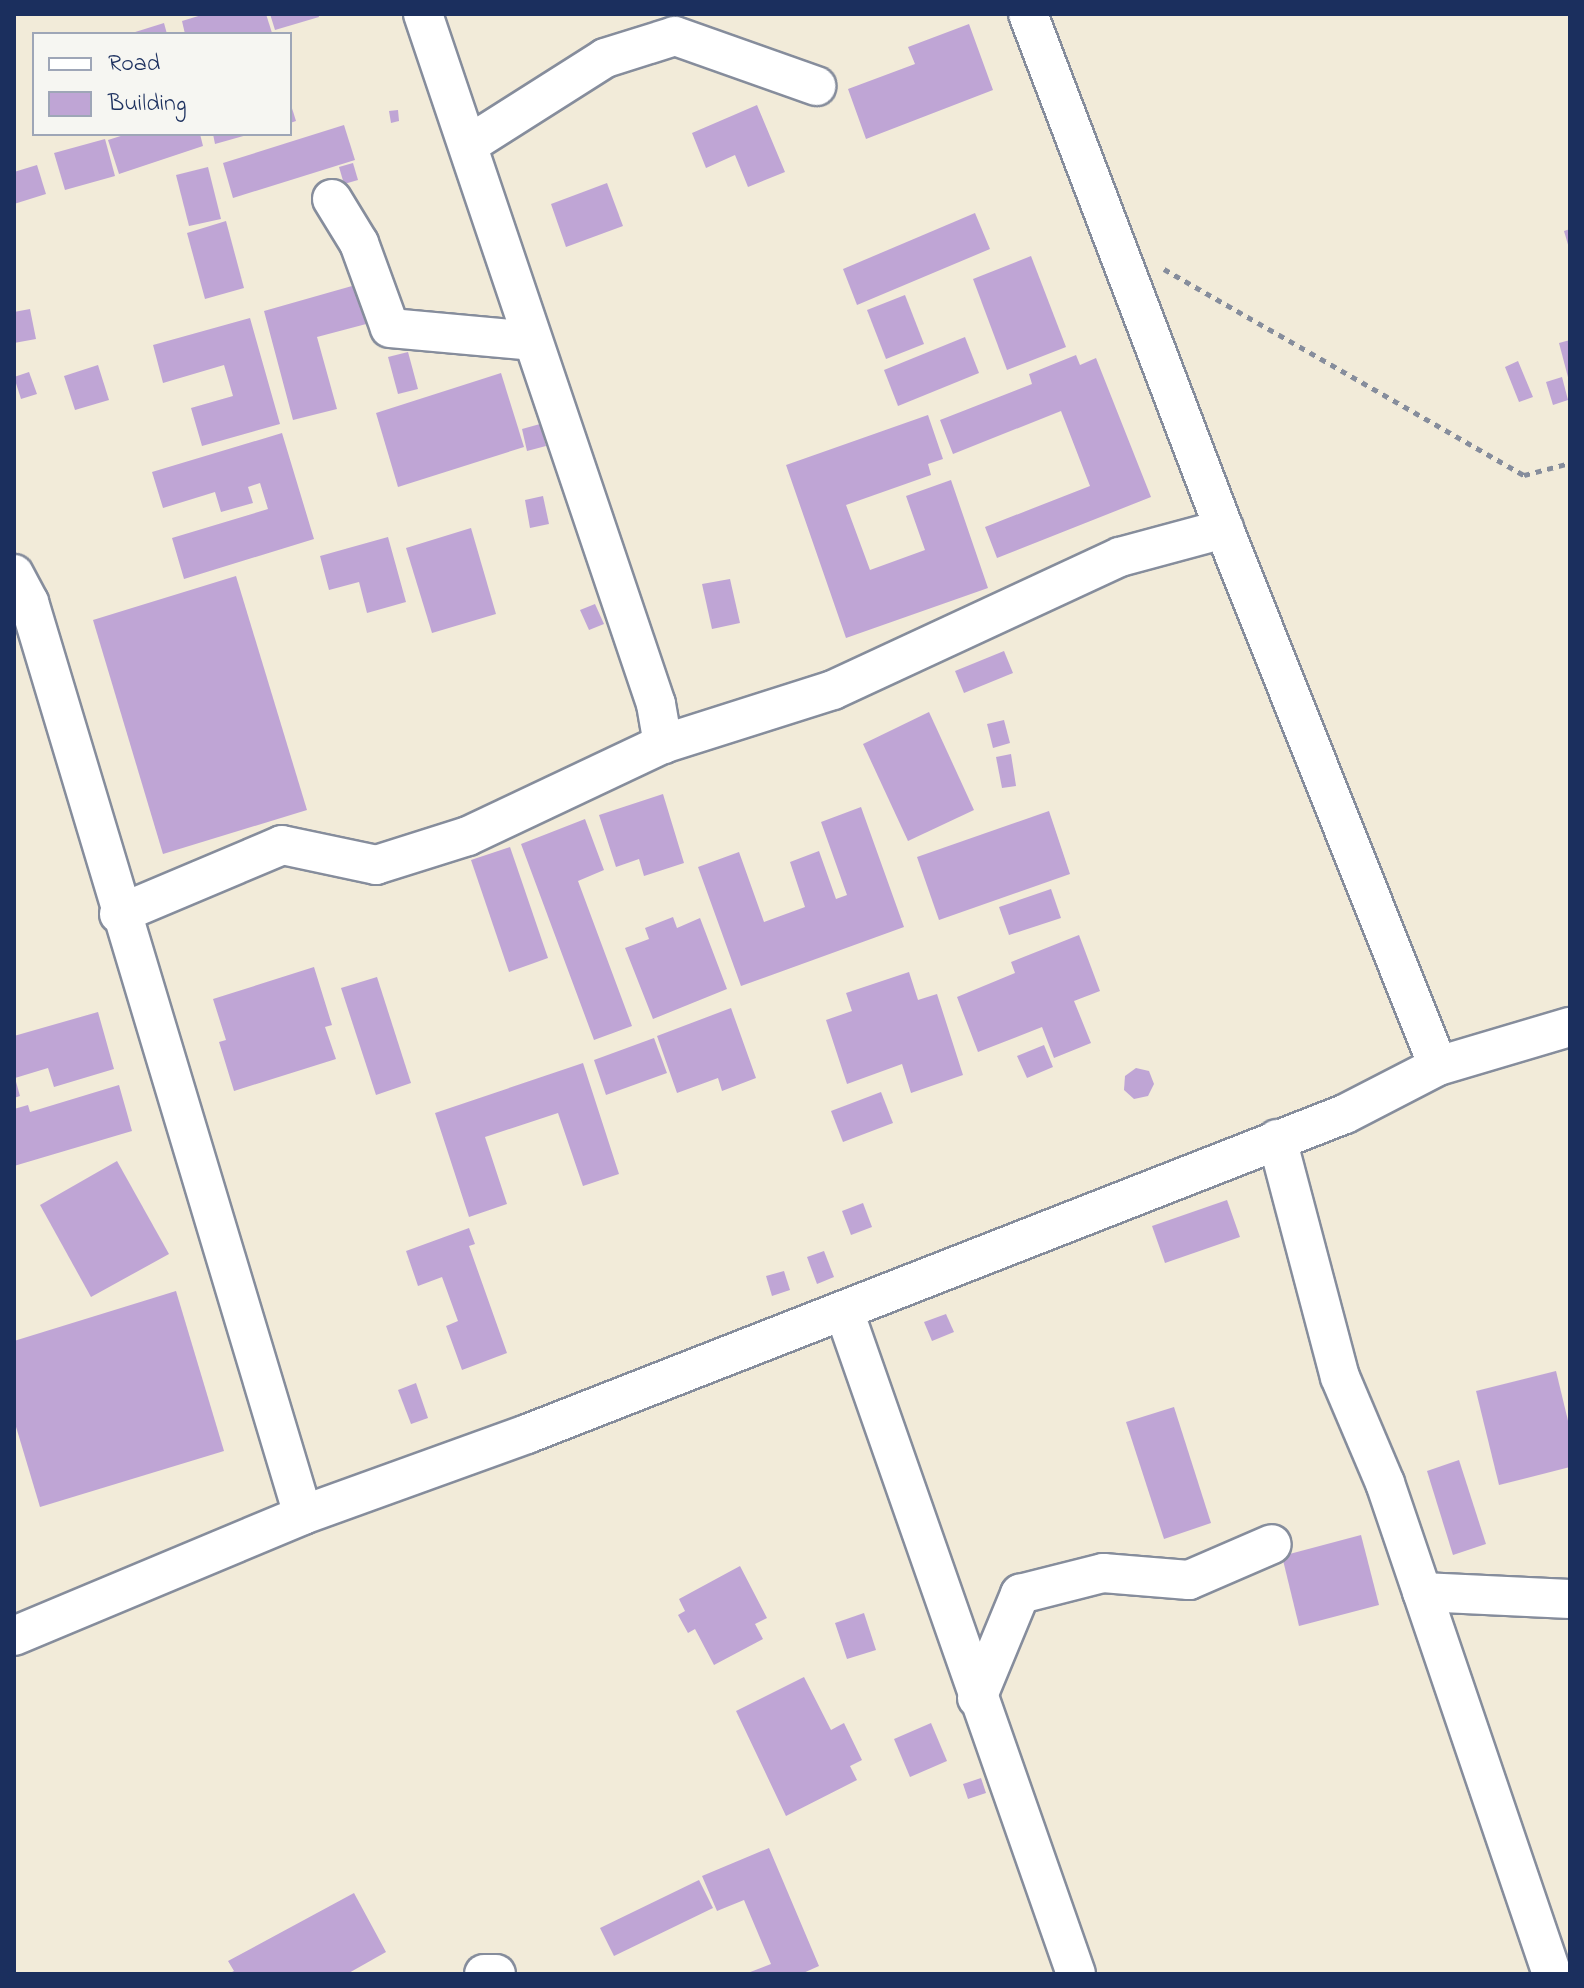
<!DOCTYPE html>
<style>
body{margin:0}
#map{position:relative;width:1584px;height:1988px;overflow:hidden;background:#f2ebd9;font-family:"Indie Flower",sans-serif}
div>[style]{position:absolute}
.building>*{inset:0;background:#bfa5d5}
.path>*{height:5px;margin-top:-2.5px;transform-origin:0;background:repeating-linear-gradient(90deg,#868d9c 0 6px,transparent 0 12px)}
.roads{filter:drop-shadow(2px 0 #868d9c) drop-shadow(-2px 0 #868d9c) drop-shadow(0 2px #868d9c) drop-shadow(0 -2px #868d9c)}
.minor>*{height:38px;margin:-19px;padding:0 19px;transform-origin:19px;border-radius:19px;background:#fff}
span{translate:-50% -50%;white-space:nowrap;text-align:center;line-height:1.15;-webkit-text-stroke:7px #f6f6f2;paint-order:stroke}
.frame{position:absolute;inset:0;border:16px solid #1b2f5e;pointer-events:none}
.legend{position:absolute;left:32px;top:32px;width:260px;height:104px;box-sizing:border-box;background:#f6f6f2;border:2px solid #9ea6b7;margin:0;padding:10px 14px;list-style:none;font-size:24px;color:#1b2f5e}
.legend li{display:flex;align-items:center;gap:16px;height:40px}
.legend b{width:40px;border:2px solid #9ea6b7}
</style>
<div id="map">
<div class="building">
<div style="clip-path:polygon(205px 14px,266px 14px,272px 33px,185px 34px,182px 21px)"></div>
<div style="clip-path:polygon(270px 14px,318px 14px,319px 17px,275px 30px)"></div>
<div style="clip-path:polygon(164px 23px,167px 34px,132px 34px,132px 33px)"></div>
<div style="clip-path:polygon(969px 24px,993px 90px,866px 139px,848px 89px,915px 64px,908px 47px)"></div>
<div style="clip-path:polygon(290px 102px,296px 121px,290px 123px)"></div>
<div style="clip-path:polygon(757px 105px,785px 172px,748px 187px,735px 155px,706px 168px,692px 133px)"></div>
<div style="clip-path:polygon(398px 110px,399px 121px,391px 123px,389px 111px)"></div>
<div style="clip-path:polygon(344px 125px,355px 160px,233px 198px,223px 163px)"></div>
<div style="clip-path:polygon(127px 134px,200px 134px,203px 146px,119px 174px,108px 140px)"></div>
<div style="clip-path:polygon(213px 134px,247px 134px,247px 135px,215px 144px)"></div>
<div style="clip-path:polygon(105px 139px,115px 176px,65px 190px,54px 153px)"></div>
<div style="clip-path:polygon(353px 163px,358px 180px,344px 184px,339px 167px)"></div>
<div style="clip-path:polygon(37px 165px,46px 194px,14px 204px,14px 172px)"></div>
<div style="clip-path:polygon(208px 167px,221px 219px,189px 226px,176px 175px)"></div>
<div style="clip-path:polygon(607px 183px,623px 226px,566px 247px,551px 204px)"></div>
<div style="clip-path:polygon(975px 213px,990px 249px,857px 305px,843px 269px)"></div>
<div style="clip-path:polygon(226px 221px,244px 288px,205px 299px,187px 233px)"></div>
<div style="clip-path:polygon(1570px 229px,1570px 248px,1569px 248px,1564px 231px)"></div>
<div style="clip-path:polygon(1031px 256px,1066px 347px,1007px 370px,973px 279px)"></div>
<div style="clip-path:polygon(359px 284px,370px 323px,317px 337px,337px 409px,293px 420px,264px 311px)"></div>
<div style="clip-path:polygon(905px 295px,924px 344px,886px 359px,867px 310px)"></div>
<div style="clip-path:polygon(30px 309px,36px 339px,14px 343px,14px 312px)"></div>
<div style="clip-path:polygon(250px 318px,280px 424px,202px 446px,191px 408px,233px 396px,224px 365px,163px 383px,153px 345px)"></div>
<div style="clip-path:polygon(965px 337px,979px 373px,898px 406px,884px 370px)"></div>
<div style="clip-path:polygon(1570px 340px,1570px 381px,1569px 381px,1559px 343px)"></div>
<div style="clip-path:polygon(408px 352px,418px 389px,398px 394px,388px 357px)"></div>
<div style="clip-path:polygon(1076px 355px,1080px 365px,1096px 358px,1151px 497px,997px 558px,985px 527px,1090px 486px,1061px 411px,953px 454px,940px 420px,1032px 384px,1029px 374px)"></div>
<div style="clip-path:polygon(1518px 361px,1533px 397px,1519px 402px,1505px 367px)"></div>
<div style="clip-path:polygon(98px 365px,109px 400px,75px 410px,64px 376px)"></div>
<div style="clip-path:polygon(29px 372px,37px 394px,21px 399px,14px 377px)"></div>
<div style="clip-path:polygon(501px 373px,524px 447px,398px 487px,376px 413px)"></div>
<div style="clip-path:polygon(1562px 377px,1568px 400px,1553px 405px,1546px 382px)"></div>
<div style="clip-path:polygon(928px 415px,943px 459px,928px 464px,931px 475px,846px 505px,870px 570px,925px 550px,906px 496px,951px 480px,988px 588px,846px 638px,786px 465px)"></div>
<div style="clip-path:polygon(540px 424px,546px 446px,527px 451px,522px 429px)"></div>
<div style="clip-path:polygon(282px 433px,314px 539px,184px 579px,172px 538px,268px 509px,260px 483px,248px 487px,253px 503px,221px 512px,215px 492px,163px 508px,152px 472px)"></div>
<div style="clip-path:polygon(543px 496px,549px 524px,530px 528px,525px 500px)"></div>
<div style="clip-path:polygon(471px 528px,496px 614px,432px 633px,406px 548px)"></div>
<div style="clip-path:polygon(388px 537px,406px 602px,367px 613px,359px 582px,329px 590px,320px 556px)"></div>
<div style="clip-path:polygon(236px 576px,307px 810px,163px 854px,93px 620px)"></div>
<div style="clip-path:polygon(730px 579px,740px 623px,712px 629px,702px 584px)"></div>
<div style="clip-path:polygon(595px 604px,604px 624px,589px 630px,580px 610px)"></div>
<div style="clip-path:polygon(1004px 651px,1013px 673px,964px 693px,955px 671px)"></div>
<div style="clip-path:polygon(929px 712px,974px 810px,908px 841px,863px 744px)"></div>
<div style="clip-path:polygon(1004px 720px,1010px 743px,993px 748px,987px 724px)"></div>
<div style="clip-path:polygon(1011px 754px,1016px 786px,1002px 788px,996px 757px)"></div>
<div style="clip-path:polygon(663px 794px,684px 863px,644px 876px,639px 859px,616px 867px,599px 815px)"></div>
<div style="clip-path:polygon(861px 807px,904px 927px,741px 986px,698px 867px,739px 852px,764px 922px,805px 907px,790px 862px,819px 851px,836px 899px,847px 895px,821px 822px)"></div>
<div style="clip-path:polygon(1049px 811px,1070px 874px,939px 920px,917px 857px)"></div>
<div style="clip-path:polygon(585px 819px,604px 870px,578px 881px,632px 1026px,594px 1040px,521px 844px)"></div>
<div style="clip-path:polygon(510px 847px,548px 958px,509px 972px,471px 860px)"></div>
<div style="clip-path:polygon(1051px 889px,1061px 918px,1009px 935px,999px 907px)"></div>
<div style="clip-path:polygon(673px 917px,677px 928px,700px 918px,727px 989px,653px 1019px,625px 948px,649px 939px,645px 928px)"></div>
<div style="clip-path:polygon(1079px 935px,1100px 991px,1074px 1001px,1091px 1043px,1054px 1058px,1042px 1027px,978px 1052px,957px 997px,1015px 973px,1011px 962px)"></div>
<div style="clip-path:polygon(314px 967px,332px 1025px,325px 1027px,336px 1059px,234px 1091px,219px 1042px,226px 1040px,213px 999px)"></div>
<div style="clip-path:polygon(909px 972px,918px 1000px,937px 994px,963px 1075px,911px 1093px,902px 1064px,847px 1084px,826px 1020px,852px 1011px,846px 993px)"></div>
<div style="clip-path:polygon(377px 977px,411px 1083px,376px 1095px,341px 988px)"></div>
<div style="clip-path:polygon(731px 1008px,756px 1078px,722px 1091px,718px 1078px,677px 1093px,657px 1036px)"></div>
<div style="clip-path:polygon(98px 1012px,114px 1069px,54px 1087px,48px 1068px,15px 1078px,20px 1096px,14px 1098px,14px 1036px)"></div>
<div style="clip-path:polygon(654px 1038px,667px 1073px,606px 1095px,594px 1060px)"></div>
<div style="clip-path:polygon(1044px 1045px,1053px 1067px,1027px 1078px,1017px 1056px)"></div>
<div style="clip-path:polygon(583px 1063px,619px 1174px,583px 1186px,558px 1113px,485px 1137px,507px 1204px,469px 1217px,435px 1113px)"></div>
<div style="clip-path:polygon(1136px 1068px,1149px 1071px,1154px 1084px,1148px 1096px,1134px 1099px,1124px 1090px,1125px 1076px)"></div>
<div style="clip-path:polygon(119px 1085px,132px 1131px,14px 1166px,14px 1109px,28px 1105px,30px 1112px)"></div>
<div style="clip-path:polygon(881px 1092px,893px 1123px,843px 1142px,831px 1111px)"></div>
<div style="clip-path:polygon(117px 1161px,169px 1254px,91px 1297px,40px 1205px)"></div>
<div style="clip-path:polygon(1227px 1200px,1240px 1237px,1165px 1263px,1152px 1226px)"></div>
<div style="clip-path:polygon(863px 1203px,872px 1227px,851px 1235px,842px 1211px)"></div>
<div style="clip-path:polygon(469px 1228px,475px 1244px,469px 1246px,507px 1353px,462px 1370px,446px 1326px,458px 1321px,442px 1277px,418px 1286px,406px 1251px)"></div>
<div style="clip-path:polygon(824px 1251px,834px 1277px,817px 1284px,807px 1257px)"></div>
<div style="clip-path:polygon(784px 1271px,790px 1290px,772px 1296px,766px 1276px)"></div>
<div style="clip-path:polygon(176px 1291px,224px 1451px,40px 1507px,14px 1420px,14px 1341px)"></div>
<div style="clip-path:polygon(946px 1314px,954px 1332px,932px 1341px,924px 1322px)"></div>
<div style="clip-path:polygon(1556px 1371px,1570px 1429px,1570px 1467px,1499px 1485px,1476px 1391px)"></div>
<div style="clip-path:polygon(416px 1383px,428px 1418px,411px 1424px,398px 1390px)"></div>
<div style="clip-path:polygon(1174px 1407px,1211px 1523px,1164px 1539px,1126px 1422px)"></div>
<div style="clip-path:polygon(1459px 1460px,1486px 1544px,1453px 1555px,1427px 1471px)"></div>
<div style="clip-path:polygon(1361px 1535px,1379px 1605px,1299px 1626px,1282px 1556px)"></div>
<div style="clip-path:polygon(740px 1566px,767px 1618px,755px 1624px,763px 1639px,714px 1665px,695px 1629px,688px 1633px,678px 1615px,685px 1611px,679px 1599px)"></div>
<div style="clip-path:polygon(864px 1613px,876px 1650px,847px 1659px,835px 1623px)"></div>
<div style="clip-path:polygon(804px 1677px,831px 1730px,844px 1723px,862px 1760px,850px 1766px,857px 1780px,786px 1816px,736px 1711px)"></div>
<div style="clip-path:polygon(931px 1723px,947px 1761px,910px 1777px,894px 1739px)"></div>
<div style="clip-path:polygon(981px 1778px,986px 1793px,968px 1799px,963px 1784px)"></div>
<div style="clip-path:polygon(769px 1848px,819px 1966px,801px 1974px,745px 1974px,771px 1964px,744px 1900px,717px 1911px,702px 1876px)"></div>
<div style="clip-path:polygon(699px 1880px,713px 1908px,614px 1956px,600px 1928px)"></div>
<div style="clip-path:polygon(354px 1893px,386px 1952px,347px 1974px,228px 1974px,234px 1971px,228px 1961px)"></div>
</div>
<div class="path">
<div style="left:1164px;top:269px;width:415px;rotate:29.8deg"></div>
<div style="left:1524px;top:475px;width:48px;rotate:-14.6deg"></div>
</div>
<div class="roads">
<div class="minor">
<div style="left:423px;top:14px;width:728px;rotate:71.34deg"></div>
<div style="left:656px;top:704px;width:41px;rotate:80.1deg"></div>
<div style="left:663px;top:744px;width:178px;rotate:-17.6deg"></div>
<div style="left:833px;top:690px;width:316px;rotate:-24.9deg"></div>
<div style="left:1120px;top:557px;width:108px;rotate:-15.1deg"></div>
<div style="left:1224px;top:529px;width:578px;rotate:68.27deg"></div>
<div style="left:1028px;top:14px;width:551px;rotate:69.16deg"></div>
<div style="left:468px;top:145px;width:162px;rotate:-32.4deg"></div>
<div style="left:605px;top:58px;width:73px;rotate:-17.4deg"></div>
<div style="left:675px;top:36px;width:150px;rotate:19.5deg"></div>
<div style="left:332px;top:199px;width:52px;rotate:58.5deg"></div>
<div style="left:359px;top:243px;width:90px;rotate:70deg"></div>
<div style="left:390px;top:328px;width:143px;rotate:5.2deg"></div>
<div style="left:14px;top:574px;width:32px;rotate:62deg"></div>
<div style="left:29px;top:602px;width:953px;rotate:73.29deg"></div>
<div style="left:119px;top:914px;width:177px;rotate:-22.9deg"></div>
<div style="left:282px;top:845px;width:96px;rotate:12deg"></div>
<div style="left:376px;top:865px;width:96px;rotate:-17.5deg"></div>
<div style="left:468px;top:836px;width:216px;rotate:-25.3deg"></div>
<div style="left:1277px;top:1139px;width:246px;rotate:75.2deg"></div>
<div style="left:1340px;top:1377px;width:115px;rotate:67deg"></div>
<div style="left:1385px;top:1483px;width:519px;rotate:71.22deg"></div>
<div style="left:844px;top:1311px;width:702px;rotate:70.71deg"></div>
<div style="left:1422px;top:1592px;width:148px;rotate:2.7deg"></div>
<div style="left:14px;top:1636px;width:313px;rotate:-22.7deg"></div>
<div style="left:303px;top:1515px;width:238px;rotate:-19.9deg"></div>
<div style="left:527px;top:1434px;width:878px;rotate:-21.37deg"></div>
<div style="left:1345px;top:1114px;width:105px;rotate:-27.3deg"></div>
<div style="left:1438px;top:1066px;width:138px;rotate:-16.5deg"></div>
<div style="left:977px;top:1698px;width:113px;rotate:-67.5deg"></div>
<div style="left:1020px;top:1594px;width:86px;rotate:-14.2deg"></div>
<div style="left:1103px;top:1573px;width:86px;rotate:4.7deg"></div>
<div style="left:1189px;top:1580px;width:90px;rotate:-23.4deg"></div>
<div style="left:484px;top:1974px;width:12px"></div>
</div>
</div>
<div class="frame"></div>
<ul class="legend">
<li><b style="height:10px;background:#fff"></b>Road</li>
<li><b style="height:22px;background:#bfa5d5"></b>Building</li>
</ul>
</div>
